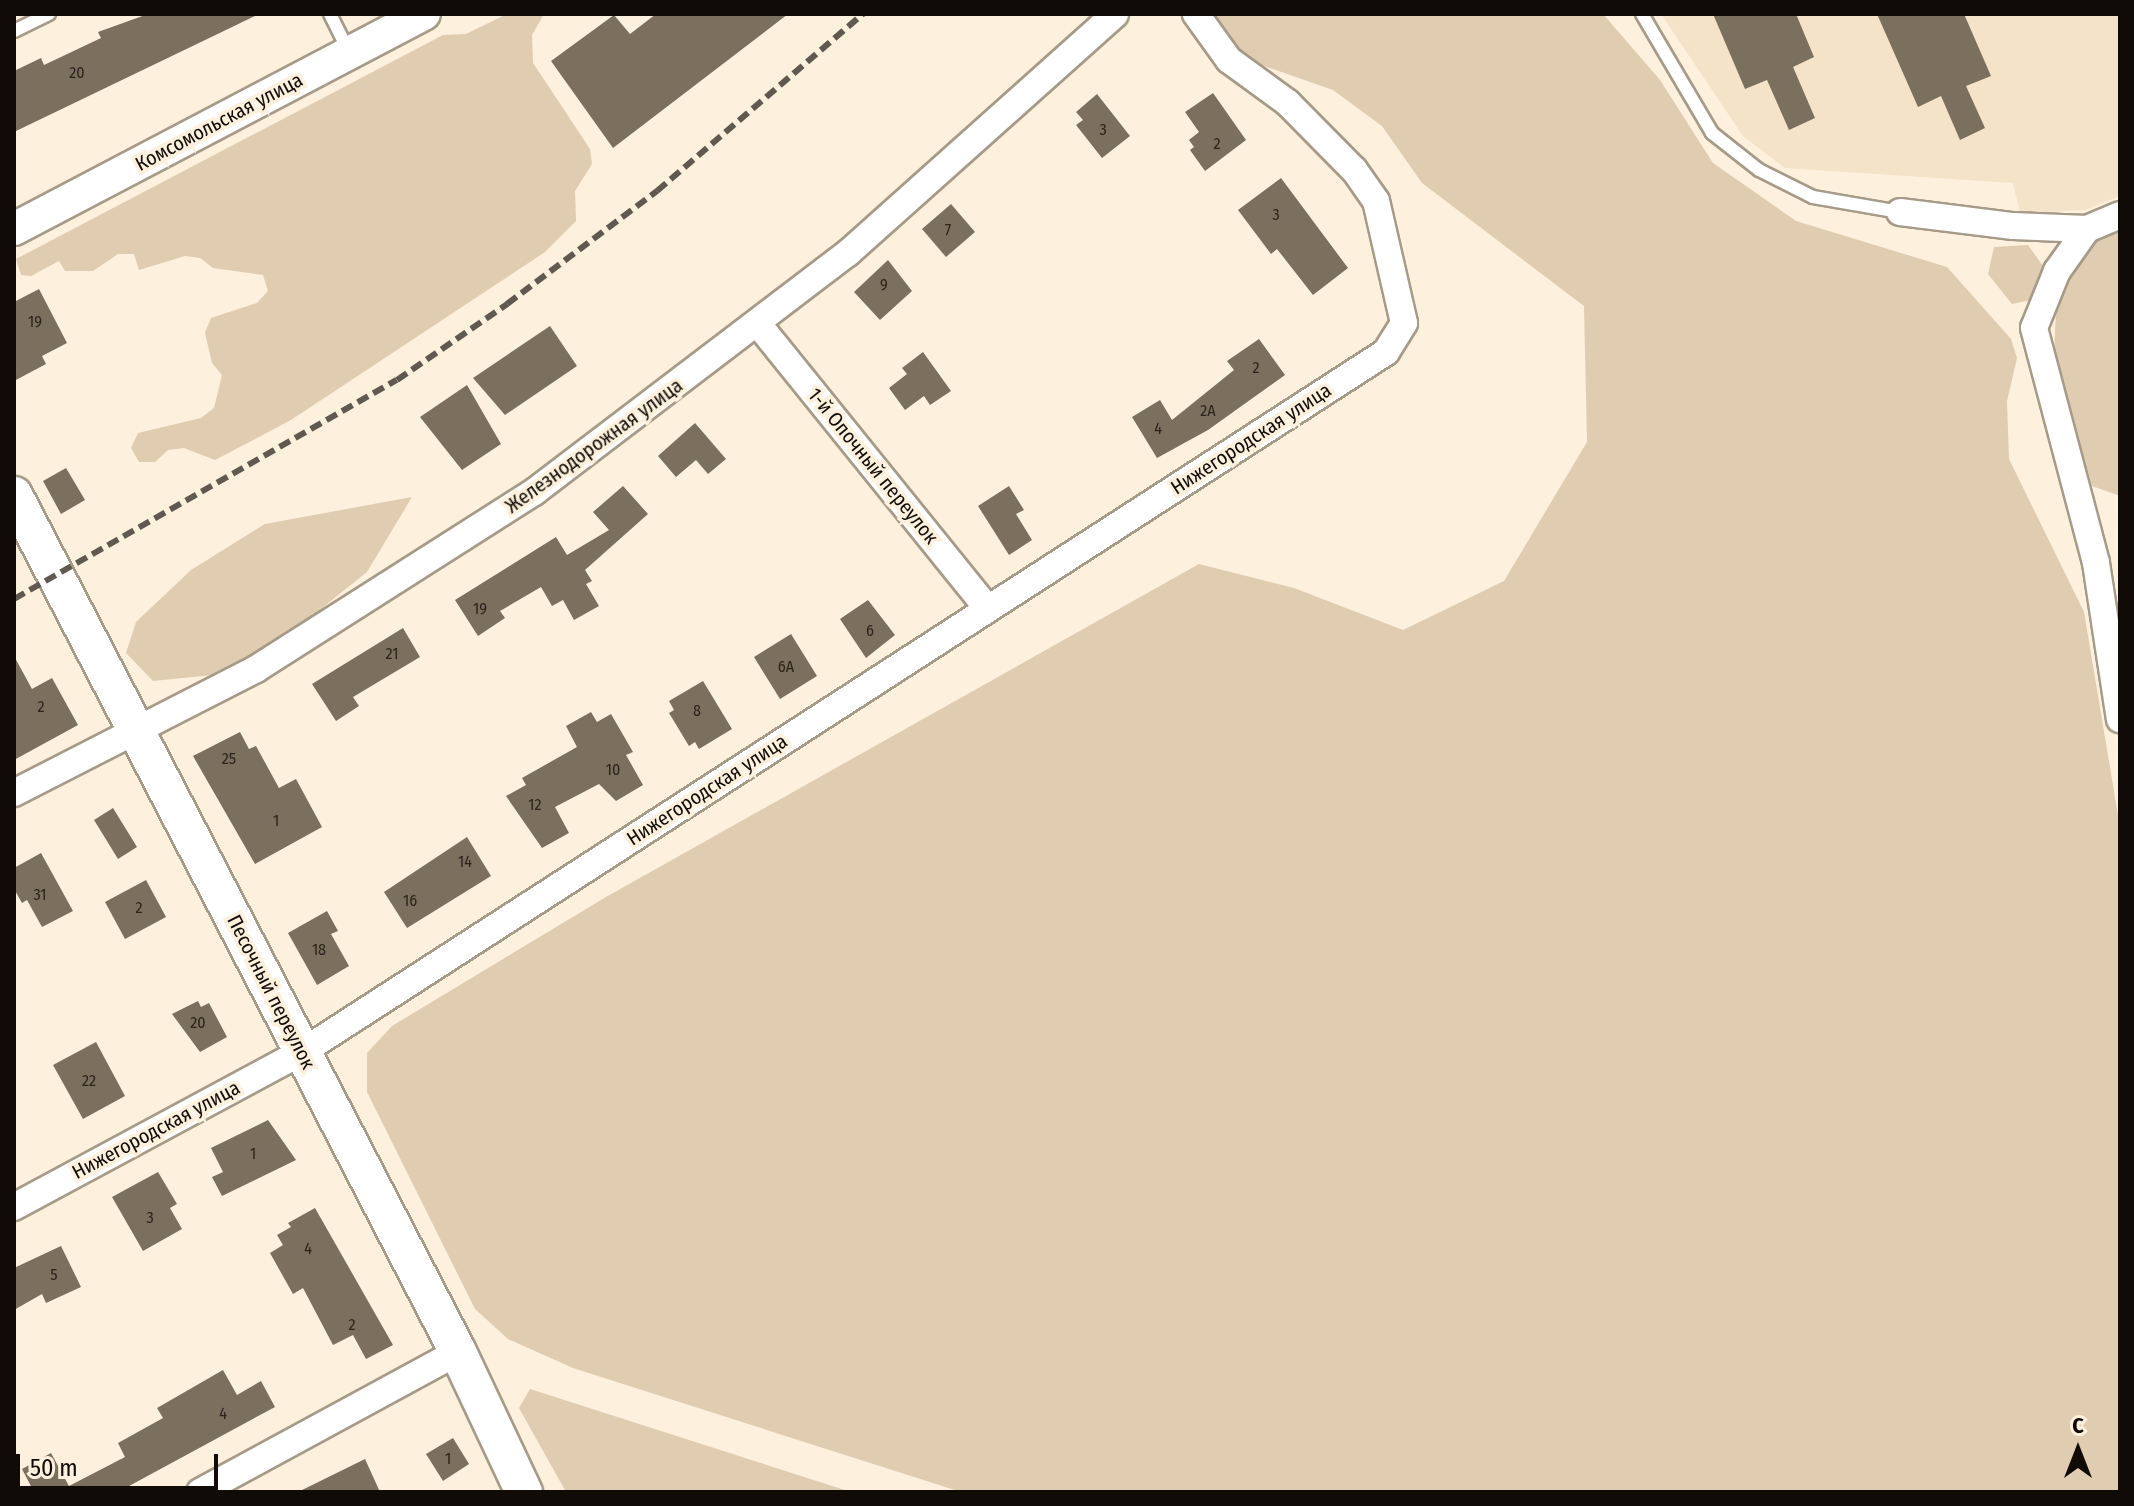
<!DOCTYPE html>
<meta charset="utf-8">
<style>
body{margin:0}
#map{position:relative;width:2134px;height:1506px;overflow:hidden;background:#fdf0dd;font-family:"Fira Sans Condensed",sans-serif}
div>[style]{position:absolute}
.built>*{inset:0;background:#f4e2c9}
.green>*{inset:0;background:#dfccb1}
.building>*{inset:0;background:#7b6f5e}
.roads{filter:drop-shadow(2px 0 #a69a88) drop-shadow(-2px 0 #a69a88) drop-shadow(0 2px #a69a88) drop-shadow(0 -2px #a69a88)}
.service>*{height:12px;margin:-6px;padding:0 6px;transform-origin:6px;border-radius:6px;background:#fff}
.minor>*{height:26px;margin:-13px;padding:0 13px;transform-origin:13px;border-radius:13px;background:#fff}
.tertiary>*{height:32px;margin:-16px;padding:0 16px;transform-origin:16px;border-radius:16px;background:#fff}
.secondary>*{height:36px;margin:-18px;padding:0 18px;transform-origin:18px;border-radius:18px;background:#fff}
.rail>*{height:6px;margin-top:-3px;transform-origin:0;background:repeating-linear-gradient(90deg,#60594f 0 12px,transparent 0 18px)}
span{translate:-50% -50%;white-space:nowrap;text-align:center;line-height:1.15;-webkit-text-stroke:7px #fdf0dd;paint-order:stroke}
.number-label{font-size:16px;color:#2b241c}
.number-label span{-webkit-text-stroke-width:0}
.street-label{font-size:20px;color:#100b06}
.frame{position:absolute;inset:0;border:16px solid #100b06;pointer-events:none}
.north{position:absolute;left:2038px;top:1410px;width:80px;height:80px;-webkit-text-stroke:6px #fdf0dd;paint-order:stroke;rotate:0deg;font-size:22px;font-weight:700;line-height:32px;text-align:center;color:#100b06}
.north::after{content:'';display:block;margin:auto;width:28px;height:36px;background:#100b06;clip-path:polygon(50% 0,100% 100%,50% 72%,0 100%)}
.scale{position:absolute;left:16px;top:1454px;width:202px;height:36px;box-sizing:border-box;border:4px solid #100b06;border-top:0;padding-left:10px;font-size:24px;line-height:28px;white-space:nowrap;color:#100b06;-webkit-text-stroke:6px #fdf0dd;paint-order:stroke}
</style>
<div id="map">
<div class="built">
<div style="clip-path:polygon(1661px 14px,2120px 14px,2120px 196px,2085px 210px,2020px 213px,2013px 183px,1785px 168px,1743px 136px)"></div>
</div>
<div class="green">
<div style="clip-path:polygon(507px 14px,544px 14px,532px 35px,533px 63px,590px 149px,592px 164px,575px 191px,576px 221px,545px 252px,291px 420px,215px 460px,184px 448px,168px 450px,155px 462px,139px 462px,131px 448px,138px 433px,201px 418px,214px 408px,222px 375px,212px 363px,205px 333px,211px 318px,257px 303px,268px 291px,263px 275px,213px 268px,200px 258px,185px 256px,139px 270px,134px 254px,118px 254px,93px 271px,65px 271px,59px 261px,31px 276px,21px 275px,16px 259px,443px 35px,466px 34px)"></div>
<div style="clip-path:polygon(1206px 14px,1603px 14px,1660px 80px,1713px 163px,1796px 221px,1947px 267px,2011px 339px,2017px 358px,2007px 401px,2009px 459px,2084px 612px,2120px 827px,2120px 1492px,961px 1492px,573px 1368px,508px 1339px,475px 1309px,367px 1092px,367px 1053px,392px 1026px,606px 897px,1199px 564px,1294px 588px,1403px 630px,1504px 581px,1587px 442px,1584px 306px,1422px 183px,1382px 126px,1333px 90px,1250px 61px,1214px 29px)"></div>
<div style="clip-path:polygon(2120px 232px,2120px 496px,2092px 486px,2054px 357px,2056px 310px,2068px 270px,2096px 241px)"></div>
<div style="clip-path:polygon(2028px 245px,2043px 266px,2035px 299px,2012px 304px,1988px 274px,1994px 247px)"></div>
<div style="clip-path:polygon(412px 497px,367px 572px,287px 636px,223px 674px,153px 681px,126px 653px,136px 622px,191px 570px,265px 524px)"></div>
<div style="clip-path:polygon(530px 1389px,851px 1492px,566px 1492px,519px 1408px)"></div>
</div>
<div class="building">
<div style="clip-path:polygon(148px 14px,259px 14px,14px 132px,14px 71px,41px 58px,44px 65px,101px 38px,98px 32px)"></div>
<div style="clip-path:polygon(656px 14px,788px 14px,613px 148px,551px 61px,614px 15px,630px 34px)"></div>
<div style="clip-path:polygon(1713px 14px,1796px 14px,1814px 57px,1793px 67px,1815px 118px,1789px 130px,1767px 80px,1745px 89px)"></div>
<div style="clip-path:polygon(1877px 14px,1964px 14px,1991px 76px,1966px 86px,1985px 128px,1960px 140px,1941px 96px,1918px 107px)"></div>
<div style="clip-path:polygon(1213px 93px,1246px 140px,1205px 171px,1190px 150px,1194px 147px,1189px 140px,1199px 132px,1185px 112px)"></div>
<div style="clip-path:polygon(1097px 94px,1130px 136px,1102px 158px,1076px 125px,1083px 120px,1076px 112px)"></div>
<div style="clip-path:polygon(1281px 178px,1348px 268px,1313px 295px,1277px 249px,1271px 254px,1238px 210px)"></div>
<div style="clip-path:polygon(951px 204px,975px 232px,946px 257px,922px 229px)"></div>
<div style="clip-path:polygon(888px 260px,912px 291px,880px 320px,854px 292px)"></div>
<div style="clip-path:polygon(39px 289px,67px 343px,42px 356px,46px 364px,14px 381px,14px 302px)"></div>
<div style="clip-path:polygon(550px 326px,577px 366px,505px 415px,473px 378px)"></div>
<div style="clip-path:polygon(1259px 339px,1285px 375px,1208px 430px,1157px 458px,1132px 417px,1160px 400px,1172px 420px,1234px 370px,1227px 361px)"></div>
<div style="clip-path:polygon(923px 352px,951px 391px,930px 405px,924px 396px,905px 410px,889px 388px,907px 374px,902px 368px)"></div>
<div style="clip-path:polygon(467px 385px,501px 444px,462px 470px,420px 417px)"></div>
<div style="clip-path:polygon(695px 423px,726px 459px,708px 474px,696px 460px,676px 477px,658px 456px)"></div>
<div style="clip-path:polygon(66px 468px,85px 500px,61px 514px,43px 481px)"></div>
<div style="clip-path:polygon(623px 486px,648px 514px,585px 570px,592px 581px,586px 584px,599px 606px,574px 620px,563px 600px,552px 606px,541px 587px,500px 611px,505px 618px,478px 636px,455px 600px,556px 537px,567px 555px,609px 530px,593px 512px)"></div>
<div style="clip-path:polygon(1009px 486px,1024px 510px,1016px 514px,1032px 540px,1009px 555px,978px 506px)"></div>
<div style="clip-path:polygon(868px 600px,895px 635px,866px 658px,840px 619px)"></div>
<div style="clip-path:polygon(403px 628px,420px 657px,353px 697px,359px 706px,336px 721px,312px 684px)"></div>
<div style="clip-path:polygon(791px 634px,817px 676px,780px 699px,754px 657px)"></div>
<div style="clip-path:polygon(14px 656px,32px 689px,52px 678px,78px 725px,14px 760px)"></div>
<div style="clip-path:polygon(703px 681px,732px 729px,699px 749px,695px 742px,689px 746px,669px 713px,674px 710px,669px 701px)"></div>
<div style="clip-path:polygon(591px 712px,597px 722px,611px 714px,633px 752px,626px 755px,643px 785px,616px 801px,599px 784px,555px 807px,569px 833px,542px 848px,506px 796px,526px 785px,522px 778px,577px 747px,566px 726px)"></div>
<div style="clip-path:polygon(240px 732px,249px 749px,256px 746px,279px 788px,296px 779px,322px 827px,255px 864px,193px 756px)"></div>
<div style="clip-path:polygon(113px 808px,137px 847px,118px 859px,94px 820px)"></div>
<div style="clip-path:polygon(467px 837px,491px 876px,407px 928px,384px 892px)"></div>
<div style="clip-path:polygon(41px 853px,73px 911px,42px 927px,27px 900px,22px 903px,14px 889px,14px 868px)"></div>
<div style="clip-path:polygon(146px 880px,166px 917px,125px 939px,105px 902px)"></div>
<div style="clip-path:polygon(327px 911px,338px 931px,331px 934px,349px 966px,317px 985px,288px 933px)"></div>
<div style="clip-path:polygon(198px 1001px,201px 1007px,209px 1003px,227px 1037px,200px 1052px,172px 1014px)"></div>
<div style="clip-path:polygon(96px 1042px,125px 1096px,83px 1119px,53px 1065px)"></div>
<div style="clip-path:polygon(268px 1120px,296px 1160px,222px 1196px,212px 1177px,223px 1172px,211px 1148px)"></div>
<div style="clip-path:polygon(158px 1172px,177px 1204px,170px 1208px,182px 1229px,143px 1251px,112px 1197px)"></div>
<div style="clip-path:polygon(315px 1208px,393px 1345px,366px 1359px,353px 1335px,333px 1345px,303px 1288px,293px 1294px,270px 1253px,283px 1245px,277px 1235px,291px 1227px,288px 1223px)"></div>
<div style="clip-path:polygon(61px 1246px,81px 1287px,46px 1303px,42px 1294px,14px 1310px,14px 1268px)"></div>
<div style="clip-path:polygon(223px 1370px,237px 1395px,261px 1381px,275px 1407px,118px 1492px,34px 1492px,22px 1469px,51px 1453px,69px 1486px,125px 1457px,118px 1443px,163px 1418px,157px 1408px)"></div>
<div style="clip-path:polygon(453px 1438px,469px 1464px,443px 1481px,426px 1454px)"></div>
<div style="clip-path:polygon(365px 1459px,380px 1492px,298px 1492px)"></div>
</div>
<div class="roads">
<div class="service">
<div style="left:330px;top:14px;width:40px;rotate:63.4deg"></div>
<div style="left:1642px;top:14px;width:138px;rotate:59.5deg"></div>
<div style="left:1712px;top:133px;width:60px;rotate:38.2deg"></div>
<div style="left:1759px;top:170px;width:60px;rotate:26.6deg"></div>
<div style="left:1813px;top:197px;width:88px;rotate:9.8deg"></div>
<div style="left:14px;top:31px;width:39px;rotate:-26deg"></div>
</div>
<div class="minor">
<div style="left:1900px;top:212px;width:114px;rotate:7.1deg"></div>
<div style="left:2013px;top:226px;width:74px;rotate:2.3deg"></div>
<div style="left:2087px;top:229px;width:36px;rotate:-23deg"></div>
<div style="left:2087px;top:229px;width:52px;rotate:125.5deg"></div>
<div style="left:2057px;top:271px;width:61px;rotate:112deg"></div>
<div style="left:2034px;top:328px;width:243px;rotate:75.2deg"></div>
<div style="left:2096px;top:563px;width:158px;rotate:81.3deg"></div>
<div style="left:758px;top:324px;width:366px;rotate:51.1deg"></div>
<div style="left:14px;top:793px;width:272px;rotate:-27.1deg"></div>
<div style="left:256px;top:669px;width:330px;rotate:-32.5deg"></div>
<div style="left:534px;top:492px;width:395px;rotate:-37.3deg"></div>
<div style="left:848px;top:253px;width:358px;rotate:-41.8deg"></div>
<div style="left:14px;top:1207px;width:327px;rotate:-28.3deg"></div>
<div style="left:302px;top:1052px;width:1290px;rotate:-32.85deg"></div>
<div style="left:1386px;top:352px;width:34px;rotate:-58deg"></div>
<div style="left:1404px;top:323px;width:125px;rotate:-102.9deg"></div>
<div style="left:1376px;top:201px;width:38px;rotate:-125deg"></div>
<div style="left:1354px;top:170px;width:94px;rotate:-134.6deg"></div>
<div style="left:1288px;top:103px;width:73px;rotate:-143.9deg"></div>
<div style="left:1229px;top:60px;width:57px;rotate:-125.7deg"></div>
<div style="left:200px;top:1492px;width:294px;rotate:-28.5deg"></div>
</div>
<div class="tertiary">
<div style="left:14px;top:229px;width:463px;rotate:-27.7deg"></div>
</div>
<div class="secondary">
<div style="left:14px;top:495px;width:965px;rotate:62.61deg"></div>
<div style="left:458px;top:1352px;width:155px;rotate:64.8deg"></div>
</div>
</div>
<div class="rail">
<div style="left:14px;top:599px;width:441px;rotate:-29.8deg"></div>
<div style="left:397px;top:380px;width:134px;rotate:-34.6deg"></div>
<div style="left:507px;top:304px;width:188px;rotate:-37deg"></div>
<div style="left:657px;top:191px;width:272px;rotate:-40.7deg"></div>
</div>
<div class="number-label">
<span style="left:77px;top:73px">20</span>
<span style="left:1103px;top:130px">3</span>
<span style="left:1217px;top:144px">2</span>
<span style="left:1276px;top:215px">3</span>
<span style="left:948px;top:230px">7</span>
<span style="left:884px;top:285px">9</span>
<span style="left:35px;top:322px">19</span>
<span style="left:1256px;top:368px">2</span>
<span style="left:1208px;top:411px">2А</span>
<span style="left:1158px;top:429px">4</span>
<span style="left:480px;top:609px">19</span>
<span style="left:870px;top:631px">6</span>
<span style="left:392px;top:654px">21</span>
<span style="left:786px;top:667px">6А</span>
<span style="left:41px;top:707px">2</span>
<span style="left:697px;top:711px">8</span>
<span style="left:229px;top:759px">25</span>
<span style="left:613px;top:770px">10</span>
<span style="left:535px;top:805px">12</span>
<span style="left:276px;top:821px">1</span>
<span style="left:465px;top:862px">14</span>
<span style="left:40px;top:895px">31</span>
<span style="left:410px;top:901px">16</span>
<span style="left:139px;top:908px">2</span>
<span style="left:319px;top:950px">18</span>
<span style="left:198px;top:1023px">20</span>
<span style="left:89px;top:1081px">22</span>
<span style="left:253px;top:1154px">1</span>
<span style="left:150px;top:1218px">3</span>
<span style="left:308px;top:1249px">4</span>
<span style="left:54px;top:1275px">5</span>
<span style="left:352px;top:1325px">2</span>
<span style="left:223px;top:1414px">4</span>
<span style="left:448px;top:1459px">1</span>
</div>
<div class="street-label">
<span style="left:219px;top:122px;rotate:-28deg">Комсомольская улица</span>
<span style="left:1251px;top:439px;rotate:-33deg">Нижегородская улица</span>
<span style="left:594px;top:446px;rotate:-36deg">Железнодорожная улица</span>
<span style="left:873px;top:466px;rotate:51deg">1-й Опочный переулок</span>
<span style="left:707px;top:790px;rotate:-33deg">Нижегородская улица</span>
<span style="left:271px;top:992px;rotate:63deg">Песочный переулок</span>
<span style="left:156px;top:1130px;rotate:-28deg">Нижегородская улица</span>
</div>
<div class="frame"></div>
<div class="north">С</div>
<div class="scale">50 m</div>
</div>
